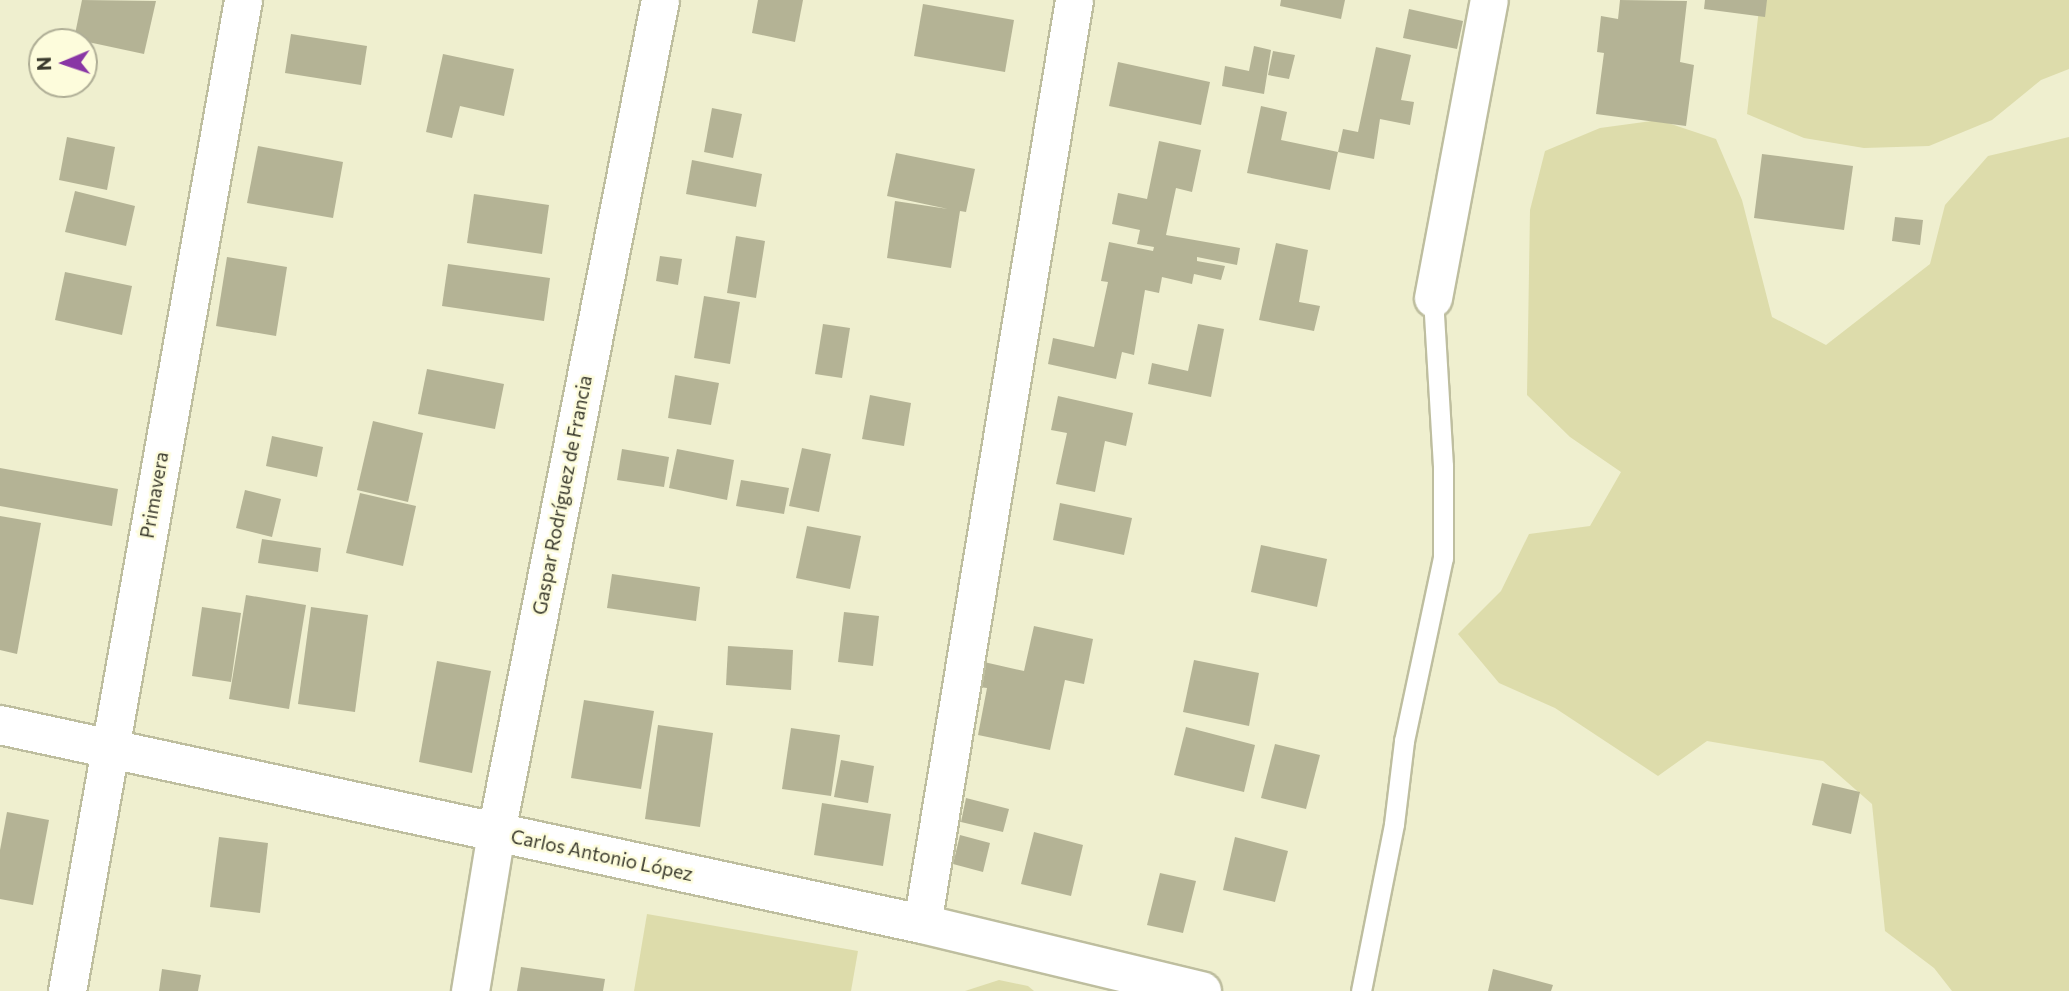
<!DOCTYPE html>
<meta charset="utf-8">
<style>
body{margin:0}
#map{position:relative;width:2069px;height:991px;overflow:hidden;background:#efefcf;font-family:Commissioner,sans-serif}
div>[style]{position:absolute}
.green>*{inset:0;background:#dddcab}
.building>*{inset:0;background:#b4b395}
.roads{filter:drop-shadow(2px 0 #bebe9f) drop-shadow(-2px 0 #bebe9f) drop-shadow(0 2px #bebe9f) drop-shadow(0 -2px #bebe9f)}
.lane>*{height:19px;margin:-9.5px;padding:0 9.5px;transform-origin:9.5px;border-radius:9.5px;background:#fff}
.street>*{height:37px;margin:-18.5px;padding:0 18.5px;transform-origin:18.5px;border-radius:18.5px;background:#fff}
.secondary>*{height:38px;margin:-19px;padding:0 19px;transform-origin:19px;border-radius:19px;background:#fff}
span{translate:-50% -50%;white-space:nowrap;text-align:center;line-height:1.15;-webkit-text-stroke:5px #fdfcdc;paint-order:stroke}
.street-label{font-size:19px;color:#3a3a2d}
.north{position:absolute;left:28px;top:28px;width:70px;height:70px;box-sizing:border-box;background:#fdfcdc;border:2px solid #afae96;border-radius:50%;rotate:268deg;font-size:19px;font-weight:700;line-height:28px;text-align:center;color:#3a3a2d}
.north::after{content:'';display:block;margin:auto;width:24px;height:32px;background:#8936a5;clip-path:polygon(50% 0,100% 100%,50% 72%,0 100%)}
</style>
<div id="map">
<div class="green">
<div style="clip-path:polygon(1760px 0,2069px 0,2069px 69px,2041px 80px,1992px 120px,1929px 146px,1864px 148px,1804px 138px,1747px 114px)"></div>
<div style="clip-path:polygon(1659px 120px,1716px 139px,1742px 200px,1772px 317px,1826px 345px,1930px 264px,1945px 205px,1988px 156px,2069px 137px,2069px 991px,1952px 991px,1934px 968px,1885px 931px,1872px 804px,1823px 761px,1707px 741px,1658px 776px,1555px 708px,1499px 683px,1458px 634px,1501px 591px,1529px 534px,1590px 526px,1621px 472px,1570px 437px,1527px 395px,1530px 210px,1545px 151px,1600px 128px)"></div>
<div style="clip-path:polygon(647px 914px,858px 951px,851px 991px,634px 991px)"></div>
<div style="clip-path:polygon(999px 980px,1028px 986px,1034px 991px,965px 991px)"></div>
</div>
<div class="building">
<div style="clip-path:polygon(82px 0,156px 1px,144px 54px,74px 39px)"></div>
<div style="clip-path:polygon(758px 0,803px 0,795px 42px,752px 33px)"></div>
<div style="clip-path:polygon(1281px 0,1345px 0,1341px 19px,1280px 6px)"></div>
<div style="clip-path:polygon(1620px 0,1687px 1px,1680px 62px,1694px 65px,1686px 126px,1596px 114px,1604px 53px,1597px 52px,1601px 16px,1618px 19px)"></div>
<div style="clip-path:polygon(1705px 0,1767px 0,1765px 17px,1704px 9px)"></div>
<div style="clip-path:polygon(923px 4px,1014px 20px,1005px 72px,914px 56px)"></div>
<div style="clip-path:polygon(1409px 9px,1463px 21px,1457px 49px,1403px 38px)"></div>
<div style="clip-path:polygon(291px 34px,367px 46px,361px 85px,285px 73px)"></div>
<div style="clip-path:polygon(1254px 46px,1271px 50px,1264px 94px,1222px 86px,1225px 66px,1249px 71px)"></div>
<div style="clip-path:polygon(1376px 47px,1411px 55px,1401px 100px,1414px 102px,1410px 125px,1380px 119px,1374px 159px,1338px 152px,1343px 129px,1358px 132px)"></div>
<div style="clip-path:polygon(1273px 51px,1295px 55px,1289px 79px,1268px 75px)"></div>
<div style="clip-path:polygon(443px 54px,514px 69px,504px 116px,460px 106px,452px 138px,426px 132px)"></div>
<div style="clip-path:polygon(1118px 62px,1210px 82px,1201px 125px,1109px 106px)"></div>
<div style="clip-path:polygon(1261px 106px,1287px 112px,1281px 140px,1338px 152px,1330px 190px,1247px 173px)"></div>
<div style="clip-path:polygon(712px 108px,742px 114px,733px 158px,704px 152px)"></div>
<div style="clip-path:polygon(67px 137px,115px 147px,107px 190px,59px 180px)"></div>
<div style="clip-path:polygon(1159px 141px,1201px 150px,1192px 192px,1176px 188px,1166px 235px,1240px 248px,1237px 265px,1197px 257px,1197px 261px,1225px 266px,1221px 280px,1194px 274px,1192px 284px,1162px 277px,1159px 293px,1145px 290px,1134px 355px,1122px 352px,1116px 379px,1048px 364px,1053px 338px,1094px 347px,1108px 282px,1101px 281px,1109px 242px,1153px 251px,1154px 247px,1137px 244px,1140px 230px,1112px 224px,1118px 193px,1147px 199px)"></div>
<div style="clip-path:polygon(258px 146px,343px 162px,333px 218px,247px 203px)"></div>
<div style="clip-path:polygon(896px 153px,975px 169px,966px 212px,960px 211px,951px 268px,887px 258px,895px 201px,948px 209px,887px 196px)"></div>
<div style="clip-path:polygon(1762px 154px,1853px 166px,1844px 230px,1754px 218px)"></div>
<div style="clip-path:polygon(692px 160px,762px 174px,756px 207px,686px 194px)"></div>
<div style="clip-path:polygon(75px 191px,135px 206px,126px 246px,65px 232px)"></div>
<div style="clip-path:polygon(474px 194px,549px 205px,542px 254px,467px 243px)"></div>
<div style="clip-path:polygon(1895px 217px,1923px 220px,1920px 245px,1892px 241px)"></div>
<div style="clip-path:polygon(736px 236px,765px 241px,756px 298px,727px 293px)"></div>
<div style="clip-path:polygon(1276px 243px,1308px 250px,1299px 302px,1320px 306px,1314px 331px,1259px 320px)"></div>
<div style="clip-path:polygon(660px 256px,682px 259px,678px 285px,656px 281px)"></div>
<div style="clip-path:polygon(227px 257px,287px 267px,276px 336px,216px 326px)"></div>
<div style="clip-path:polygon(448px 264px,550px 278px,544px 321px,442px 306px)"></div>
<div style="clip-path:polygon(65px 272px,132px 286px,122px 335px,55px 320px)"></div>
<div style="clip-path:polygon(704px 296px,740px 302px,730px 364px,694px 358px)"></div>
<div style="clip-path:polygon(823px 324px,850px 328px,842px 378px,815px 374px)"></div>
<div style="clip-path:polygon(1198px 324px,1224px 329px,1211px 397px,1148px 384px,1152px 363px,1188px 371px)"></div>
<div style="clip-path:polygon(427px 369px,504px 384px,495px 429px,418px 414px)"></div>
<div style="clip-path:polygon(675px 375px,719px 383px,711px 425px,668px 418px)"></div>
<div style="clip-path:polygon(870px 395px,911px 403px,904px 446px,862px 439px)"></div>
<div style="clip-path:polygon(1058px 396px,1133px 413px,1126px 446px,1105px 441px,1095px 492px,1056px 484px,1067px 433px,1051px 430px)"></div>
<div style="clip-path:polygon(373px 421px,423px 433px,408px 502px,357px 490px)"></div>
<div style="clip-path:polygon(272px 436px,323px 447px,317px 477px,266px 466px)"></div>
<div style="clip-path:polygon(802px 448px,831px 454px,819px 512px,789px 506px)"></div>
<div style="clip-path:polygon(622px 449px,669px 457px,664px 487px,617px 480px)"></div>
<div style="clip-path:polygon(677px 449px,734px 460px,727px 500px,669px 488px)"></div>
<div style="clip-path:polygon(0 468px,118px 489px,112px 526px,0 506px)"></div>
<div style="clip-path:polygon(741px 480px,789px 488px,784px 514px,736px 506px)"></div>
<div style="clip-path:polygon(245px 490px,281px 499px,272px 537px,236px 528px)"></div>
<div style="clip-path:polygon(360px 493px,416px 506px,403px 566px,346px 553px)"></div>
<div style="clip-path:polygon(1060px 503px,1132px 518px,1124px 555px,1053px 540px)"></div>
<div style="clip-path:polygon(0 516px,41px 523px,17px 654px,0 650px)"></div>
<div style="clip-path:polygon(807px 526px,861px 536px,850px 589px,796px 578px)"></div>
<div style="clip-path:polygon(262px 539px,321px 548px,318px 572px,258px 563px)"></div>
<div style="clip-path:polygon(1261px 545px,1327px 559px,1317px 607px,1251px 592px)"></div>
<div style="clip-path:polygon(612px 574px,700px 587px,696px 621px,607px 608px)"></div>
<div style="clip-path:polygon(246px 595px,306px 605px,289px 709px,229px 699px)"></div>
<div style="clip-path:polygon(202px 607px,241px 613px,231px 682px,192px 676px)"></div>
<div style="clip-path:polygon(311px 607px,368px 615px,355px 712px,298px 704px)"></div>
<div style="clip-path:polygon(844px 612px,879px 616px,873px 666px,838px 662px)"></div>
<div style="clip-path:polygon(1034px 626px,1093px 639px,1084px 684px,1065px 680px,1050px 750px,978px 735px,987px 688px,979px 687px,984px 662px,1024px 671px)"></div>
<div style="clip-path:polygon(728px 646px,793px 650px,791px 690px,726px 685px)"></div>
<div style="clip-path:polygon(1194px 660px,1259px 673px,1249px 726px,1183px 712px)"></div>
<div style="clip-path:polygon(437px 661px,491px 671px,472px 773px,419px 762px)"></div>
<div style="clip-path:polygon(584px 700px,654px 711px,641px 789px,571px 778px)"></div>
<div style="clip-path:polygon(658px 725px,713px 733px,700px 827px,645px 819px)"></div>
<div style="clip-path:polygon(1186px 727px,1255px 745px,1244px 792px,1174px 775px)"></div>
<div style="clip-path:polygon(791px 728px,840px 735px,831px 796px,782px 789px)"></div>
<div style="clip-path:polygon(1275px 744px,1320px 755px,1306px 809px,1261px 798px)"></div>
<div style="clip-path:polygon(841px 760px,874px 766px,868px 803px,834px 797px)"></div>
<div style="clip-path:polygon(1822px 783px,1860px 792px,1851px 834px,1812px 825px)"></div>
<div style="clip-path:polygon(966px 798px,1009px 809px,1003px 832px,961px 822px)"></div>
<div style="clip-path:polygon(822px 803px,891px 814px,883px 866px,814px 855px)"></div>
<div style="clip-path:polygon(7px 812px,49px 820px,33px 905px,0 899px,0 850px)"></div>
<div style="clip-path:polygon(1034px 832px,1083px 845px,1071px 896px,1021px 884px)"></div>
<div style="clip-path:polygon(960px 835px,990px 843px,983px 872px,953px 864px)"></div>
<div style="clip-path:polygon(219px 837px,268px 843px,260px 913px,210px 907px)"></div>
<div style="clip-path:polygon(1235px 837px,1288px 851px,1275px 902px,1223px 890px)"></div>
<div style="clip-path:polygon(1160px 873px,1196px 881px,1183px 933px,1147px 925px)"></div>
<div style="clip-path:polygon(521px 967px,605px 979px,603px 991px,517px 991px)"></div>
<div style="clip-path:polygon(162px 969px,201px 975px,198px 991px,159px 991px)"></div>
<div style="clip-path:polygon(1493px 969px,1553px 985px,1551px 991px,1488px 991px)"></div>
</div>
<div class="roads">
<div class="lane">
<div style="left:1361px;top:991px;width:170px;rotate:-78.8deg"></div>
<div style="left:1394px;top:824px;width:84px;rotate:-83.1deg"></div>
<div style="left:1404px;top:741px;width:187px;rotate:-78deg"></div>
<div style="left:1443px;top:558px;width:92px;rotate:-90deg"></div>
<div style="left:1443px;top:466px;width:168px;rotate:-93.4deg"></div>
</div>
<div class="street">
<div style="left:1433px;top:298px;width:303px;rotate:-79.4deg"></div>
<div style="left:922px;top:924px;width:936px;rotate:-80.66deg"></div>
<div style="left:67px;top:991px;width:1007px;rotate:-79.93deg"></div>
<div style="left:470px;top:991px;width:161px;rotate:-80.7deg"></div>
<div style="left:496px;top:832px;width:848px;rotate:-78.85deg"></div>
</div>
<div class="secondary">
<div style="left:0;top:725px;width:943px;rotate:12.18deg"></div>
<div style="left:922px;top:924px;width:288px;rotate:13.5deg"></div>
</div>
</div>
<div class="street-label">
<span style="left:154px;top:495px;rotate:-80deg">Primavera</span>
<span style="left:562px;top:495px;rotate:-79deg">Gaspar Rodríguez de Francia</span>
<span style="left:602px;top:855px;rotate:12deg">Carlos Antonio López</span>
</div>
<div class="north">N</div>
</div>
